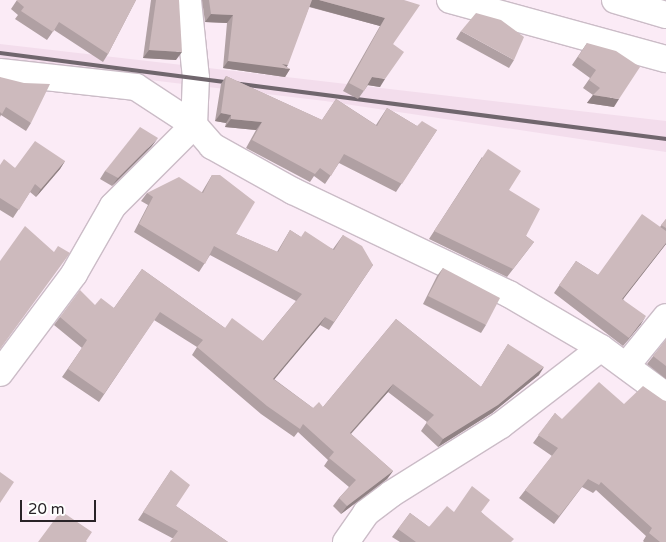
<!DOCTYPE html>
<style>
body{margin:0}
#map{position:relative;width:666px;height:542px;overflow:hidden;background:#fbebf6;font-family:"Varela Round",sans-serif}
div>[style]{position:absolute}
.built>*{inset:0;background:#f3ddec}
.roads{filter:drop-shadow(1px 0 #cbbcc7) drop-shadow(-1px 0 #cbbcc7) drop-shadow(0 1px #cbbcc7) drop-shadow(0 -1px #cbbcc7)}
.minor>*{height:26px;margin:-13px;padding:0 13px;transform-origin:13px;border-radius:13px;background:#fff}
.rail>*{height:4px;margin:-2px;padding:0 2px;transform-origin:2px;border-radius:2px;background:#70666d}
.wall>*{inset:0;background:#b0a0a3}
.shaded-wall>*{inset:0;background:#908284}
.building>*{inset:0;background:#cdbabd}
span{translate:-50% -50%;white-space:nowrap;text-align:center;line-height:1.15;-webkit-text-stroke:4px #fefefe;paint-order:stroke}
.scale{position:absolute;left:20px;top:500px;width:76px;height:22px;box-sizing:border-box;border:2px solid #292327;border-top:0;padding-left:6px;font-size:15px;line-height:18px;white-space:nowrap;color:#292327;-webkit-text-stroke:4px #fefefe;paint-order:stroke}
</style>
<div id="map">
<div class="built">
<div style="clip-path:polygon(0 44px,666px 121px,666px 152px,325px 101px,0 62px)"></div>
</div>
<div class="roads">
<div class="minor">
<div style="left:450px;top:0;width:224px;rotate:15.3deg"></div>
<div style="left:615px;top:0;width:53px;rotate:16.4deg"></div>
<div style="left:0;top:72px;width:137px;rotate:6.3deg"></div>
<div style="left:136px;top:87px;width:69px;rotate:33.2deg"></div>
<div style="left:194px;top:125px;width:28px;rotate:49deg"></div>
<div style="left:212px;top:146px;width:93px;rotate:29.1deg"></div>
<div style="left:293px;top:191px;width:239px;rotate:25.5deg"></div>
<div style="left:509px;top:294px;width:107px;rotate:30.4deg"></div>
<div style="left:601px;top:348px;width:81px;rotate:36.4deg"></div>
<div style="left:626px;top:366px;width:63px;rotate:-50.8deg"></div>
<div style="left:0;top:373px;width:124px;rotate:-53.2deg"></div>
<div style="left:74px;top:274px;width:78px;rotate:-60.2deg"></div>
<div style="left:113px;top:206px;width:115px;rotate:-45deg"></div>
<div style="left:194px;top:125px;width:47px;rotate:-87.6deg"></div>
<div style="left:196px;top:78px;width:78px;rotate:-95.9deg"></div>
<div style="left:346px;top:542px;width:35px;rotate:-55deg"></div>
<div style="left:366px;top:513px;width:31px;rotate:-37deg"></div>
<div style="left:391px;top:494px;width:130px;rotate:-32.1deg"></div>
<div style="left:501px;top:425px;width:126px;rotate:-37.6deg"></div>
</div>
</div>
<div class="rail">
<div style="left:0;top:53px;width:672px;rotate:7.36deg"></div>
</div>
<div class="wall">
<div style="clip-path:polygon(17px 0,136px 0,108px 54px,103px 62px,54px 30px,47px 40px,15px 19px,18px 15px,11px 9px)"></div>
<div style="clip-path:polygon(151px 0,179px 0,176px 60px,143px 58px)"></div>
<div style="clip-path:polygon(202px 0,404px 0,393px 44px,380px 87px,368px 85px,358px 99px,343px 91px,380px 26px,309px 7px,286px 67px,290px 69px,285px 77px,223px 68px,227px 23px,205px 22px)"></div>
<div style="clip-path:polygon(461px 31px,514px 60px,509px 68px,456px 39px)"></div>
<div style="clip-path:polygon(587px 43px,614px 107px,587px 103px,593px 95px,583px 88px,590px 78px,572px 65px)"></div>
<div style="clip-path:polygon(226px 76px,322px 120px,336px 99px,376px 125px,387px 108px,417px 126px,437px 130px,396px 192px,339px 163px,325px 184px,314px 176px,310px 182px,246px 148px,256px 130px,225px 127px,226px 123px,215px 121px,221px 84px)"></div>
<div style="clip-path:polygon(0 77px,31px 123px,26px 131px,1px 115px,0 117px)"></div>
<div style="clip-path:polygon(152px 146px,112px 186px,100px 179px,105px 171px)"></div>
<div style="clip-path:polygon(482px 157px,509px 190px,526px 236px,534px 242px,507px 277px,429px 239px)"></div>
<div style="clip-path:polygon(65px 161px,60px 169px,36px 197px,30px 192px,13px 218px,0 210px,0 165px,15px 168px)"></div>
<div style="clip-path:polygon(212px 175px,236px 234px,277px 252px,290px 230px,301px 237px,333px 249px,343px 235px,373px 265px,329px 330px,320px 325px,274px 379px,313px 408px,323px 407px,396px 319px,481px 387px,508px 344px,539px 375px,492px 413px,438px 447px,421px 431px,427px 422px,388px 392px,351px 434px,393px 471px,387px 479px,341px 514px,333px 506px,339px 498px,349px 487px,324px 466px,328px 460px,298px 432px,294px 437px,261px 414px,192px 355px,197px 347px,154px 320px,99px 402px,62px 377px,82px 348px,54px 325px,60px 317px,95px 305px,114px 308px,142px 269px,225px 328px,263px 341px,296px 301px,210px 255px,199px 272px,134px 232px,148px 205px,141px 201px,147px 193px,202px 192px)"></div>
<div style="clip-path:polygon(666px 219px,666px 244px,623px 299px,641px 324px,623px 346px,554px 293px,576px 261px,598px 275px,660px 227px)"></div>
<div style="clip-path:polygon(443px 268px,486px 325px,481px 333px,423px 304px,437px 276px)"></div>
<div style="clip-path:polygon(666px 340px,666px 379px,647px 364px)"></div>
<div style="clip-path:polygon(555px 413px,666px 542px,644px 542px,643px 541px,646px 536px,596px 490px,593px 493px,582px 487px,554px 524px,519px 498px,552px 456px,533px 443px)"></div>
<div style="clip-path:polygon(171px 470px,176px 506px,228px 542px,172px 538px,138px 520px)"></div>
<div style="clip-path:polygon(454px 512px,481px 512px,511px 542px,400px 542px,392px 537px,410px 513px,429px 527px)"></div>
</div>
<div class="shaded-wall">
<div style="clip-path:polygon(311px 0,319px 0,385px 18px,380px 26px,307px 6px)"></div>
<div style="clip-path:polygon(211px 14px,233px 15px,227px 23px,205px 22px)"></div>
<div style="clip-path:polygon(149px 50px,182px 52px,176px 60px,143px 58px)"></div>
<div style="clip-path:polygon(228px 61px,282px 64px,288px 65px,285px 69px,290px 69px,285px 77px,223px 68px)"></div>
<div style="clip-path:polygon(372px 77px,385px 79px,380px 87px,367px 85px)"></div>
<div style="clip-path:polygon(593px 95px,619px 99px,614px 107px,587px 103px)"></div>
<div style="clip-path:polygon(221px 113px,231px 115px,226px 123px,215px 121px)"></div>
<div style="clip-path:polygon(231px 119px,262px 122px,256px 130px,225px 127px)"></div>
<div style="clip-path:polygon(158px 138px,152px 146px,112px 186px,118px 178px)"></div>
<div style="clip-path:polygon(65px 161px,60px 169px,36px 197px,41px 189px)"></div>
<div style="clip-path:polygon(666px 243px,666px 244px,617px 307px,622px 299px)"></div>
<div style="clip-path:polygon(646px 316px,641px 324px,623px 346px,629px 338px)"></div>
<div style="clip-path:polygon(325px 317px,320px 325px,268px 387px,273px 379px)"></div>
<div style="clip-path:polygon(544px 367px,539px 375px,492px 413px,438px 447px,443px 439px)"></div>
<div style="clip-path:polygon(393px 384px,388px 392px,344px 441px,350px 433px)"></div>
<div style="clip-path:polygon(393px 471px,387px 479px,341px 514px,347px 506px)"></div>
</div>
<div class="building">
<div style="clip-path:polygon(17px 0,136px 0,108px 54px,59px 22px,53px 32px,21px 11px,24px 7px,17px 1px)"></div>
<div style="clip-path:polygon(156px 0,179px 0,182px 52px,149px 50px)"></div>
<div style="clip-path:polygon(209px 0,312px 0,288px 65px,282px 64px,290px 69px,228px 61px,233px 15px,211px 14px)"></div>
<div style="clip-path:polygon(319px 0,404px 0,420px 5px,393px 44px,404px 52px,385px 79px,372px 77px,364px 91px,349px 83px,385px 18px)"></div>
<div style="clip-path:polygon(476px 13px,501px 20px,524px 37px,514px 60px,461px 31px)"></div>
<div style="clip-path:polygon(587px 43px,616px 51px,640px 67px,619px 99px,593px 95px,600px 88px,589px 80px,596px 70px,578px 57px)"></div>
<div style="clip-path:polygon(226px 76px,322px 120px,336px 99px,377px 126px,387px 108px,417px 126px,422px 121px,437px 130px,402px 184px,344px 154px,331px 176px,320px 168px,315px 174px,252px 140px,262px 122px,231px 119px,231px 115px,221px 113px)"></div>
<div style="clip-path:polygon(0 77px,24px 83px,50px 84px,31px 123px,6px 107px,2px 114px,0 112px)"></div>
<div style="clip-path:polygon(140px 127px,158px 138px,118px 178px,105px 171px)"></div>
<div style="clip-path:polygon(35px 141px,65px 161px,41px 189px,35px 184px,19px 210px,0 198px,0 165px,4px 159px,15px 168px)"></div>
<div style="clip-path:polygon(488px 149px,521px 171px,509px 190px,540px 209px,526px 236px,534px 242px,513px 269px,434px 231px)"></div>
<div style="clip-path:polygon(212px 175px,220px 175px,255px 202px,236px 234px,278px 252px,290px 230px,301px 237px,305px 231px,334px 250px,343px 235px,362px 246px,373px 265px,334px 322px,325px 317px,273px 379px,313px 408px,319px 402px,323px 407px,396px 319px,481px 387px,508px 344px,544px 367px,498px 405px,443px 439px,426px 423px,434px 415px,393px 384px,350px 433px,393px 471px,347px 506px,339px 498px,356px 480px,329px 458px,334px 452px,303px 424px,300px 429px,267px 406px,197px 347px,203px 340px,160px 312px,104px 394px,68px 369px,87px 340px,60px 317px,80px 290px,95px 305px,101px 298px,114px 308px,142px 269px,225px 328px,232px 318px,263px 341px,302px 294px,214px 246px,205px 264px,139px 224px,153px 197px,147px 193px,179px 177px,203px 193px)"></div>
<div style="clip-path:polygon(642px 214px,666px 231px,666px 243px,622px 299px,646px 316px,629px 338px,559px 285px,576px 261px,598px 275px)"></div>
<div style="clip-path:polygon(666px 219px,666px 228px,661px 225px)"></div>
<div style="clip-path:polygon(25px 226px,54px 252px,58px 246px,70px 253px,0 349px,0 261px)"></div>
<div style="clip-path:polygon(443px 268px,500px 298px,486px 325px,428px 296px)"></div>
<div style="clip-path:polygon(666px 340px,666px 366px,653px 356px)"></div>
<div style="clip-path:polygon(599px 382px,624px 404px,643px 386px,663px 400px,666px 401px,666px 542px,660px 542px,649px 533px,652px 528px,601px 482px,599px 485px,588px 479px,559px 516px,525px 490px,558px 448px,538px 435px,555px 413px,562px 419px)"></div>
<div style="clip-path:polygon(171px 470px,190px 485px,176px 506px,228px 542px,170px 542px,178px 531px,143px 512px)"></div>
<div style="clip-path:polygon(0 472px,14px 482px,0 503px)"></div>
<div style="clip-path:polygon(472px 486px,490px 500px,481px 512px,514px 539px,511px 542px,416px 542px,398px 529px,410px 513px,429px 527px,447px 506px,454px 512px)"></div>
<div style="clip-path:polygon(61px 511px,92px 532px,86px 541px,87px 542px,38px 542px)"></div>
</div>
<div class="scale">20 m</div>
</div>
